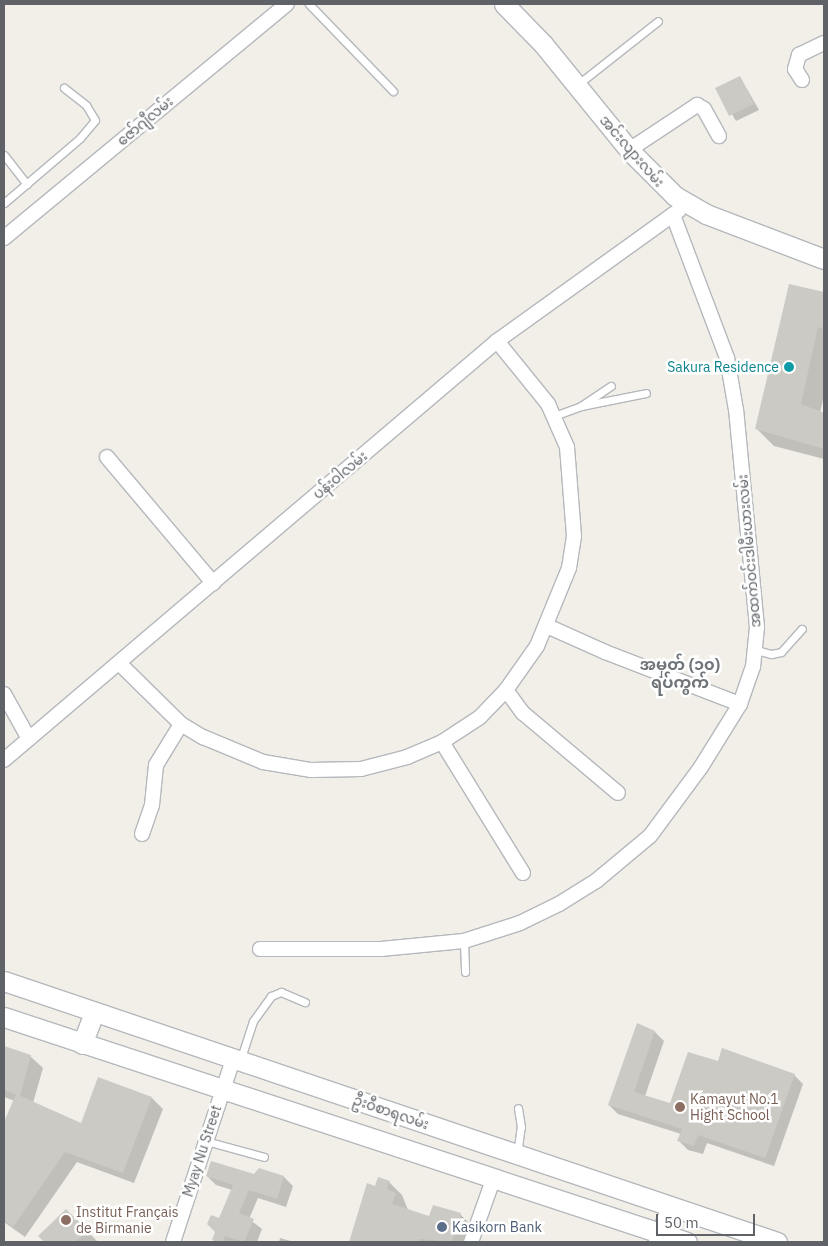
<!DOCTYPE html>
<meta charset="utf-8">
<style>
body{margin:0}
#map{position:relative;width:828px;height:1246px;overflow:hidden;background:#f1efe8;font-family:"IBM Plex Sans","Noto Sans Myanmar",sans-serif}
div>[style]{position:absolute}
.shadow>*{inset:0;background:#0003}
.building>*{inset:0;background:#cccac5}
.roads{filter:drop-shadow(1px 0 #b5b8bc) drop-shadow(-1px 0 #b5b8bc) drop-shadow(0 1px #b5b8bc) drop-shadow(0 -1px #b5b8bc)}
.lane>*{height:7px;margin:-3.5px;padding:0 3.5px;transform-origin:3.5px;border-radius:3.5px;background:#fff}
.street>*{height:14px;margin:-7px;padding:0 7px;transform-origin:7px;border-radius:7px;background:#fff}
.secondary>*{height:19px;margin:-9.5px;padding:0 9.5px;transform-origin:9.5px;border-radius:9.5px;background:#fff}
.dots>*{width:14px;height:14px;translate:-50% -50%;box-sizing:border-box;border:2px solid #fff;border-radius:50%}
span{translate:-50% -50%;white-space:nowrap;text-align:center;line-height:1.15;-webkit-text-stroke:5px #fff;paint-order:stroke}
.street-label{font-size:14px;color:#5f6368}
.culture-label{font-size:14px;color:#0d838f}
.right{translate:-100% -50%;text-align:right}
.education-label{font-size:14px;color:#785e54}
.left{translate:0 -50%;text-align:left}
.service-label{font-size:14px;color:#4e5e75}
.quarter-label{font-size:16px;color:#70757a;font-weight:700}
.frame{position:absolute;inset:0;border:5px solid #5f6368;pointer-events:none}
.scale{position:absolute;left:656px;top:1214px;width:99px;height:22px;box-sizing:border-box;border:2px solid #5f6368;border-top:0;padding-left:6px;font-size:15px;line-height:18px;white-space:nowrap;color:#5f6368;-webkit-text-stroke:4px #fff;paint-order:stroke}
</style>
<div id="map">
<div class="shadow">
<div style="clip-path:polygon(740px 77px,759px 110px,736px 121px,717px 89px)"></div>
<div style="clip-path:polygon(790px 285px,824px 293px,824px 395px,820px 413px,824px 414px,824px 459px,774px 446px,756px 428px)"></div>
<div style="clip-path:polygon(638px 1025px,655px 1032px,664px 1041px,645px 1096px,671px 1104px,719px 1063px,794px 1075px,803px 1084px,774px 1166px,707px 1143px,703px 1154px,688px 1150px,679px 1141px,681px 1134px,618px 1114px,609px 1105px)"></div>
<div style="clip-path:polygon(4px 1048px,30px 1056px,43px 1068px,33px 1103px,81px 1125px,152px 1098px,163px 1109px,134px 1183px,77px 1162px,25px 1237px,4px 1222px,4px 1125px,15px 1101px,4px 1097px)"></div>
<div style="clip-path:polygon(254px 1175px,284px 1177px,293px 1186px,286px 1207px,258px 1198px,249px 1219px,262px 1229px,257px 1242px,216px 1242px,213px 1240px,232px 1190px,216px 1185px,207px 1176px)"></div>
<div style="clip-path:polygon(389px 1182px,402px 1195px,408px 1210px,430px 1217px,460px 1214px,473px 1227px,469px 1242px,350px 1242px,368px 1185px,376px 1188px)"></div>
<div style="clip-path:polygon(66px 1210px,98px 1242px,46px 1242px,40px 1236px)"></div>
<div style="clip-path:polygon(280px 1238px,294px 1242px,279px 1242px)"></div>
</div>
<div class="building">
<div style="clip-path:polygon(740px 76px,754px 104px,729px 116px,715px 88px)"></div>
<div style="clip-path:polygon(789px 284px,824px 292px,824px 329px,818px 327px,801px 404px,824px 413px,824px 449px,755px 429px)"></div>
<div style="clip-path:polygon(637px 1023px,655px 1031px,634px 1092px,670px 1103px,688px 1052px,718px 1061px,722px 1048px,795px 1074px,765px 1158px,698px 1135px,694px 1146px,677px 1141px,682px 1129px,608px 1105px)"></div>
<div style="clip-path:polygon(4px 1046px,31px 1055px,20px 1096px,4px 1090px)"></div>
<div style="clip-path:polygon(98px 1077px,152px 1097px,123px 1173px,65px 1152px,13px 1227px,4px 1220px,4px 1122px,16px 1094px,81px 1123px)"></div>
<div style="clip-path:polygon(211px 1161px,254px 1174px,259px 1168px,284px 1176px,277px 1199px,249px 1190px,239px 1213px,254px 1219px,244px 1242px,225px 1236px,223px 1242px,212px 1240px,215px 1232px,207px 1224px,211px 1215px,219px 1218px,233px 1185px,206px 1176px)"></div>
<div style="clip-path:polygon(378px 1177px,390px 1181px,387px 1189px,396px 1193px,392px 1204px,429px 1216px,433px 1205px,461px 1213px,452px 1242px,419px 1239px,418px 1242px,349px 1242px,367px 1183px,375px 1186px)"></div>
<div style="clip-path:polygon(66px 1209px,88px 1231px,76px 1242px,44px 1242px,38px 1236px)"></div>
</div>
<div class="roads">
<div class="lane">
<div style="left:309px;top:4px;width:121px;rotate:46deg"></div>
<div style="left:577px;top:85px;width:103px;rotate:-38.3deg"></div>
<div style="left:4px;top:155px;width:37px;rotate:52deg"></div>
<div style="left:4px;top:203px;width:100px;rotate:-40.5deg"></div>
<div style="left:80px;top:138px;width:23px;rotate:-50deg"></div>
<div style="left:95px;top:120px;width:17px;rotate:-121deg"></div>
<div style="left:86px;top:105px;width:28px;rotate:-142deg"></div>
<div style="left:581px;top:406px;width:36px;rotate:-34deg"></div>
<div style="left:554px;top:416px;width:29px;rotate:-20deg"></div>
<div style="left:581px;top:406px;width:66px;rotate:-11.3deg"></div>
<div style="left:756px;top:650px;width:16px;rotate:15deg"></div>
<div style="left:771px;top:654px;width:10px;rotate:-11deg"></div>
<div style="left:781px;top:652px;width:31px;rotate:-48deg"></div>
<div style="left:464px;top:941px;width:31px;rotate:88deg"></div>
<div style="left:240px;top:1061px;width:42px;rotate:-72deg"></div>
<div style="left:253px;top:1021px;width:31px;rotate:-54deg"></div>
<div style="left:271px;top:996px;width:11px;rotate:-22deg"></div>
<div style="left:281px;top:992px;width:26px;rotate:23deg"></div>
<div style="left:206px;top:1141px;width:60px;rotate:15.4deg"></div>
<div style="left:517px;top:1154px;width:27px;rotate:-82deg"></div>
<div style="left:521px;top:1127px;width:19px;rotate:-99deg"></div>
</div>
<div class="street">
<div style="left:802px;top:80px;width:13px;rotate:-122deg"></div>
<div style="left:795px;top:69px;width:15px;rotate:-74deg"></div>
<div style="left:799px;top:55px;width:28px;rotate:-26deg"></div>
<div style="left:629px;top:150px;width:82px;rotate:-33.5deg"></div>
<div style="left:697px;top:105px;width:8px;rotate:30deg"></div>
<div style="left:704px;top:109px;width:31px;rotate:61deg"></div>
<div style="left:4px;top:238px;width:367px;rotate:-39.6deg"></div>
<div style="left:107px;top:457px;width:165px;rotate:49.9deg"></div>
<div style="left:547px;top:626px;width:64px;rotate:24.1deg"></div>
<div style="left:605px;top:652px;width:145px;rotate:21.1deg"></div>
<div style="left:119px;top:663px;width:87px;rotate:44.5deg"></div>
<div style="left:181px;top:724px;width:26px;rotate:31deg"></div>
<div style="left:203px;top:737px;width:65px;rotate:22.6deg"></div>
<div style="left:263px;top:762px;width:49px;rotate:9.5deg"></div>
<div style="left:311px;top:770px;width:50px;rotate:-1.1deg"></div>
<div style="left:361px;top:769px;width:48px;rotate:-14.6deg"></div>
<div style="left:407px;top:757px;width:38px;rotate:-23deg"></div>
<div style="left:442px;top:742px;width:45px;rotate:-33.3deg"></div>
<div style="left:480px;top:717px;width:37px;rotate:-46deg"></div>
<div style="left:506px;top:690px;width:54px;rotate:-54.8deg"></div>
<div style="left:537px;top:646px;width:84px;rotate:-67.7deg"></div>
<div style="left:569px;top:568px;width:32px;rotate:-81deg"></div>
<div style="left:574px;top:536px;width:89px;rotate:-94.5deg"></div>
<div style="left:567px;top:447px;width:47px;rotate:-113.8deg"></div>
<div style="left:548px;top:404px;width:81px;rotate:-129deg"></div>
<div style="left:506px;top:690px;width:29px;rotate:54deg"></div>
<div style="left:523px;top:713px;width:124px;rotate:40.1deg"></div>
<div style="left:4px;top:694px;width:51px;rotate:60.9deg"></div>
<div style="left:442px;top:742px;width:154px;rotate:58.3deg"></div>
<div style="left:4px;top:760px;width:647px;rotate:-40.36deg"></div>
<div style="left:497px;top:341px;width:224px;rotate:-35.7deg"></div>
<div style="left:142px;top:834px;width:31px;rotate:-71deg"></div>
<div style="left:152px;top:805px;width:40px;rotate:-84.3deg"></div>
<div style="left:156px;top:765px;width:48px;rotate:-58.6deg"></div>
<div style="left:260px;top:949px;width:121px"></div>
<div style="left:381px;top:949px;width:83px;rotate:-5.5deg"></div>
<div style="left:464px;top:941px;width:59px;rotate:-17.8deg"></div>
<div style="left:520px;top:923px;width:43px;rotate:-26deg"></div>
<div style="left:559px;top:904px;width:44px;rotate:-31.9deg"></div>
<div style="left:596px;top:881px;width:70px;rotate:-39.8deg"></div>
<div style="left:650px;top:836px;width:86px;rotate:-53.5deg"></div>
<div style="left:701px;top:767px;width:74px;rotate:-58.2deg"></div>
<div style="left:740px;top:704px;width:39px;rotate:-71deg"></div>
<div style="left:753px;top:667px;width:40px;rotate:-84.3deg"></div>
<div style="left:757px;top:627px;width:218px;rotate:-95.5deg"></div>
<div style="left:736px;top:410px;width:53px;rotate:-99.8deg"></div>
<div style="left:727px;top:358px;width:153px;rotate:-110.7deg"></div>
<div style="left:173px;top:1242px;width:193px;rotate:-71.8deg"></div>
<div style="left:471px;top:1242px;width:66px;rotate:-70.5deg"></div>
<div style="left:656px;top:1242px;width:38px;rotate:-70deg"></div>
</div>
<div class="secondary">
<div style="left:504px;top:4px;width:56px;rotate:45.7deg"></div>
<div style="left:543px;top:44px;width:136px;rotate:50.9deg"></div>
<div style="left:629px;top:150px;width:65px;rotate:45deg"></div>
<div style="left:675px;top:196px;width:36px;rotate:30deg"></div>
<div style="left:706px;top:214px;width:126px;rotate:20.9deg"></div>
<div style="left:4px;top:981px;width:816px;rotate:18.66deg"></div>
<div style="left:4px;top:1017px;width:719px;rotate:18.23deg"></div>
<div style="left:82px;top:1044px;width:34px;rotate:-69deg"></div>
</div>
</div>
<div class="dots">
<div style="left:789px;top:367px;background:#0f9aa8"></div>
<div style="left:680px;top:1107px;background:#8d6e63"></div>
<div style="left:66px;top:1220px;background:#8d6e63"></div>
<div style="left:442px;top:1227px;background:#5c6f8a"></div>
</div>
<div class="street-label">
<span style="left:145px;top:121px;rotate:-40deg">ဇော်ဂျီလမ်း</span>
<span style="left:632px;top:151px;rotate:49deg">အင်းလျားလမ်း</span>
<span style="left:340px;top:475px;rotate:-40deg">ပန်းဝါလမ်း</span>
<span style="left:749px;top:551px;rotate:-95deg">အထက်ဝင်းဒါမီးယားလမ်း</span>
<span style="left:391px;top:1112px;rotate:19deg">ဦးဝီစာရလမ်း</span>
<span style="left:202px;top:1151px;rotate:-72deg">Myay Nu Street</span>
</div>
<div class="culture-label">
<span class="right" style="left:779px;top:367px">Sakura Residence</span>
</div>
<div class="education-label">
<span class="left" style="left:690px;top:1107px">Kamayut No.1<br>Hight School</span>
<span class="left" style="left:76px;top:1220px">Institut Français<br>de Birmanie</span>
</div>
<div class="service-label">
<span class="left" style="left:452px;top:1227px">Kasikorn Bank</span>
</div>
<div class="quarter-label">
<span style="left:680px;top:673px">အမှတ် (၁၀)<br>ရပ်ကွက်</span>
</div>
<div class="frame"></div>
<div class="scale">50 m</div>
</div>
